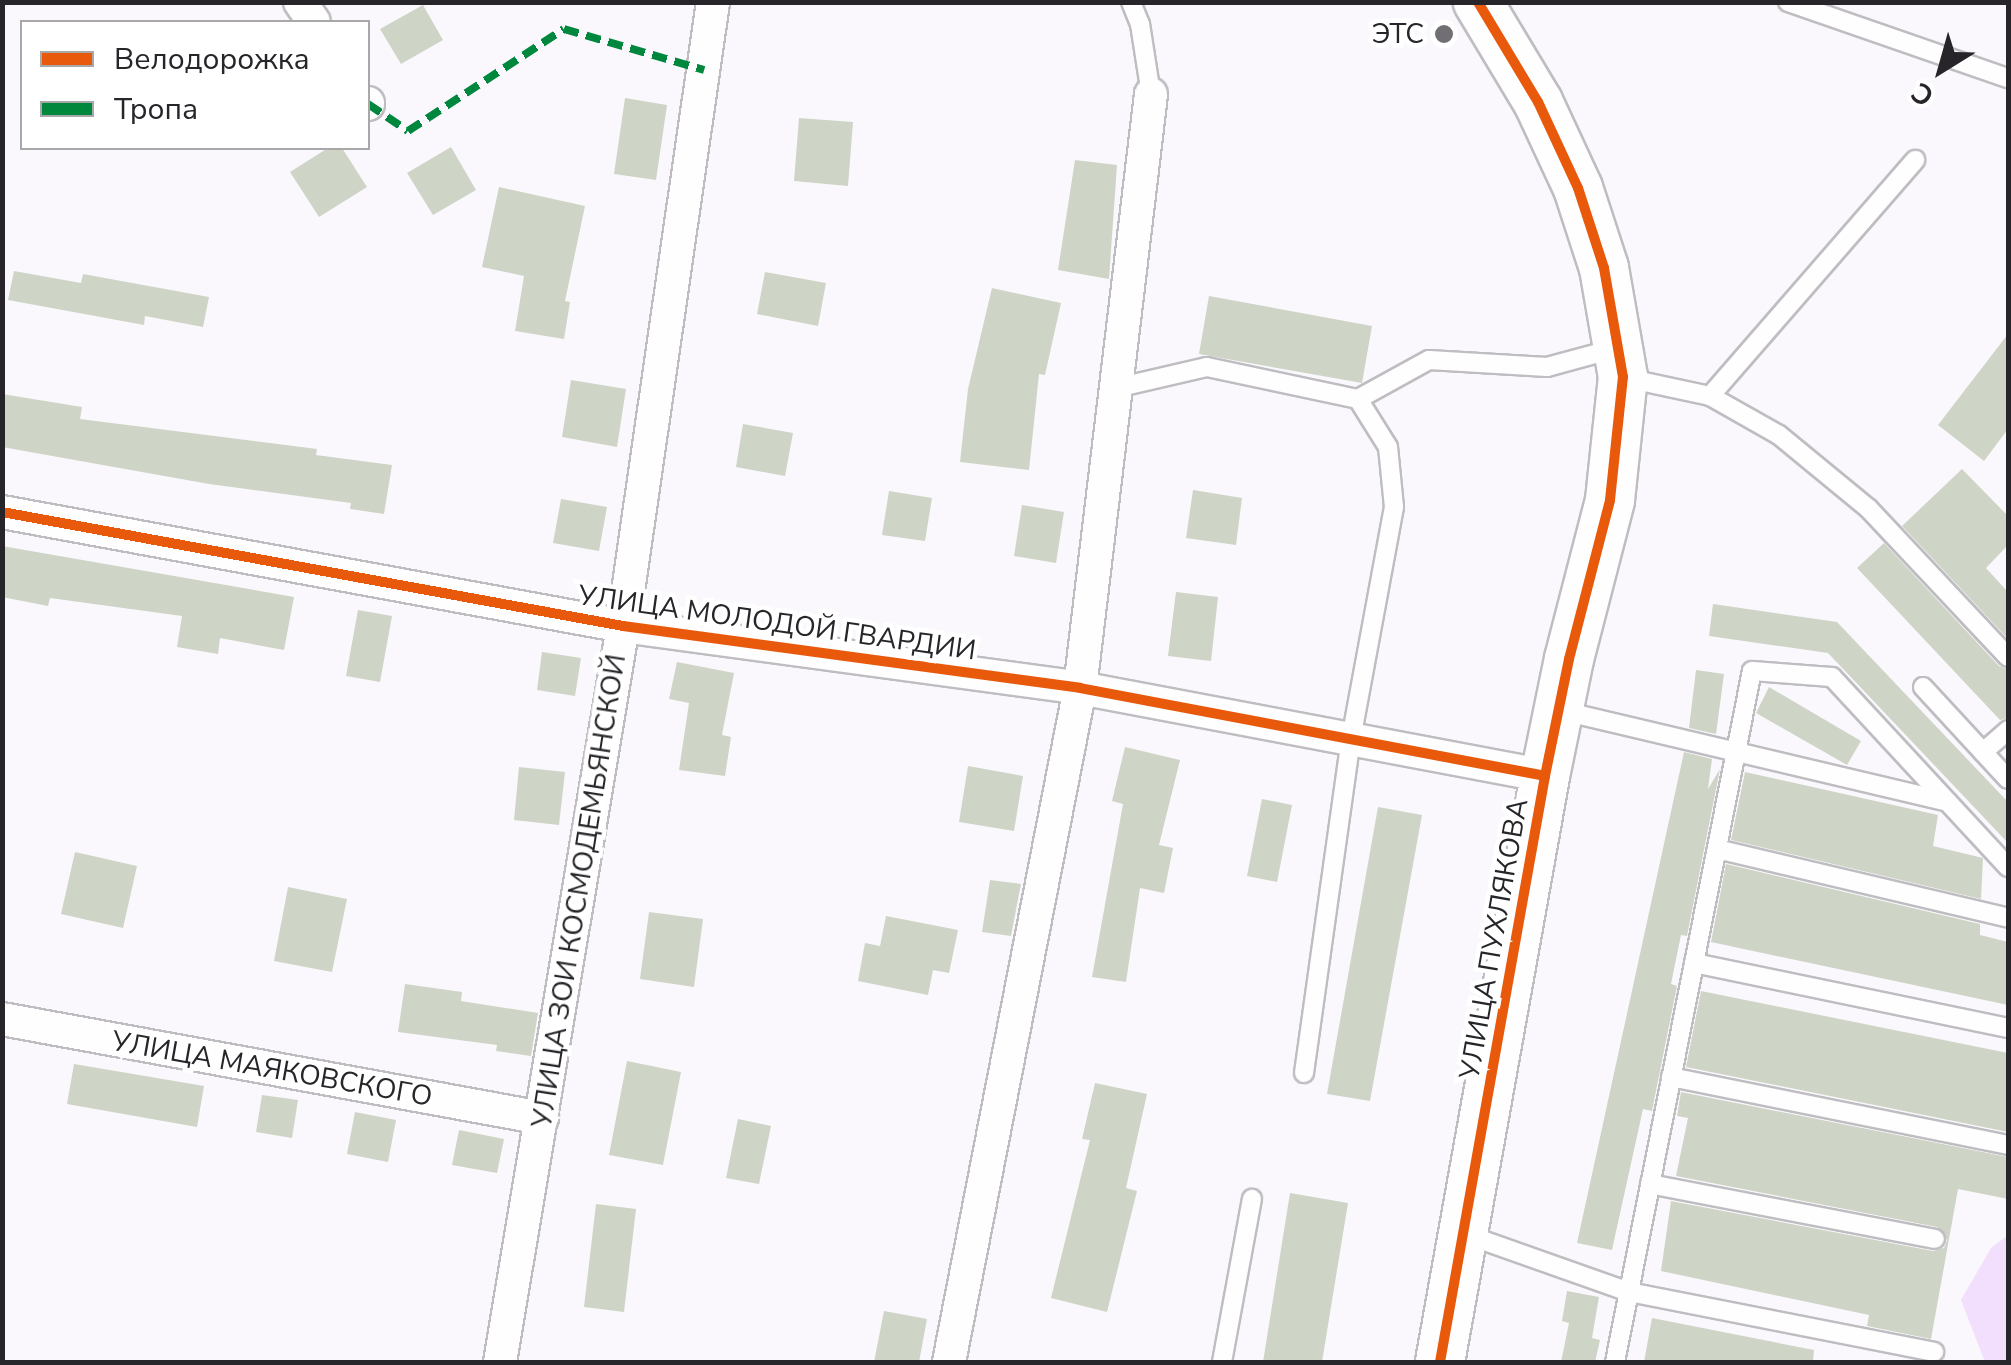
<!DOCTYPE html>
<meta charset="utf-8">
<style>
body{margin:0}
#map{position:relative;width:2011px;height:1365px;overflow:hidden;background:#faf8fc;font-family:"Nunito Sans",sans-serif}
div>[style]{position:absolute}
.green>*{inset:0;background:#f1dffd}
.building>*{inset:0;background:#ced5c7}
.roads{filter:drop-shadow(2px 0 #bfbdc1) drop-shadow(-2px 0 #bfbdc1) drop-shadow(0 2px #bfbdc1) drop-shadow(0 -2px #bfbdc1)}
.lane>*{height:18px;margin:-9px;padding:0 9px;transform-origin:9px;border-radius:9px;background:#fefeff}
.street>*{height:32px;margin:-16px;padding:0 16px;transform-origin:16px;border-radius:16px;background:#fefeff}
.secondary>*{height:48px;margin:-24px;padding:0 24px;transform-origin:24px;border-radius:24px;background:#fefeff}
.quiet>*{height:8px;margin-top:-4px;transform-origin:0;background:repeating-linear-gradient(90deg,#00873e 0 15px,transparent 0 23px)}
.cycleway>*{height:10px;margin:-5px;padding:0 5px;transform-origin:5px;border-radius:5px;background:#e8590c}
.dots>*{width:28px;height:28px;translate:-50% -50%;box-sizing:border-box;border:5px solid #fff;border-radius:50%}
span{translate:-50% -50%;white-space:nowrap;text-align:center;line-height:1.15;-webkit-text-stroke:9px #fff;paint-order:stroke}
.poi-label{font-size:28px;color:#272529}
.right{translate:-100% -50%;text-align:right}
.street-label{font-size:28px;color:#272529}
.frame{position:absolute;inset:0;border:5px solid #272529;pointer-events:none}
.legend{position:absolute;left:20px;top:20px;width:350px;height:130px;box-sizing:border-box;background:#fff;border:2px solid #a9a8a9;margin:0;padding:12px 18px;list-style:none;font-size:30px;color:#272529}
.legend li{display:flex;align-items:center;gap:20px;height:50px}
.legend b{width:50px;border:2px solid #a9a8a9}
.north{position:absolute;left:1891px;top:20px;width:100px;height:100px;-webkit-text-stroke:8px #fff;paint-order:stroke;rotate:217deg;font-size:28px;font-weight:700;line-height:40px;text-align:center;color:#272529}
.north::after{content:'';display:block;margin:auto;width:35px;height:45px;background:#272529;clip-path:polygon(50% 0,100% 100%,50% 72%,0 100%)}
</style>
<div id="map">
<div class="green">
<div style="clip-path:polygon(2008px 1235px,2008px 1362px,1985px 1362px,1961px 1300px,1991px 1248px)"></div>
</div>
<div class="building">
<div style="clip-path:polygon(423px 5px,443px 40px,401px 64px,380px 29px)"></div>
<div style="clip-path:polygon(625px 98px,667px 105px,656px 180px,614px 174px)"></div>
<div style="clip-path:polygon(799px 118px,853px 122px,848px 186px,794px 181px)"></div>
<div style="clip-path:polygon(451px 147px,476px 190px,433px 215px,407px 173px)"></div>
<div style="clip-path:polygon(328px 148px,342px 148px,367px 187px,319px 217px,290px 172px)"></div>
<div style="clip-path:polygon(1075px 160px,1117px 165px,1109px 279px,1058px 270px)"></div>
<div style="clip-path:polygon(499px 187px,585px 206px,565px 301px,570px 302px,564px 339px,515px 331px,524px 276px,482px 267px)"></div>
<div style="clip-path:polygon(14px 271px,81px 283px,83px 274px,209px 297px,203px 327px,145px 316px,144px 325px,8px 300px)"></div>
<div style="clip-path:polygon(765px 272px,826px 283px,818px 326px,757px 314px)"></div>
<div style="clip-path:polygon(992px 288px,1061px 303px,1045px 375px,1039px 374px,1029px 470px,960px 462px,968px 389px)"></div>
<div style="clip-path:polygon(1209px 296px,1372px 326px,1362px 383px,1199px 354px)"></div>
<div style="clip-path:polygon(2008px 334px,2008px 429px,1984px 461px,1938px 425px)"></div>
<div style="clip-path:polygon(571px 380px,626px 389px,617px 447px,562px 437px)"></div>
<div style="clip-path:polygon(2px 394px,82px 407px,80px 419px,317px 449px,316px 455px,392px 465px,384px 514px,350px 509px,351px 503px,209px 484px,2px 447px)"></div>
<div style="clip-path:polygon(743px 424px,793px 433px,785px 476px,736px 467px)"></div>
<div style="clip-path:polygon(1962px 469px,2008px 516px,2008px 545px,1986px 568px,2008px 592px,2008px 639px,1902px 526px)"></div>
<div style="clip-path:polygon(1193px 490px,1242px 498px,1236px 545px,1186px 538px)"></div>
<div style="clip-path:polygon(889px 491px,932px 498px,925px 541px,882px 535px)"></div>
<div style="clip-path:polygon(561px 499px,607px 507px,599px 551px,553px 543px)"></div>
<div style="clip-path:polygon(1022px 505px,1064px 512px,1056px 563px,1014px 556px)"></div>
<div style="clip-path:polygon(1884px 543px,1999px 666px,2008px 669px,2008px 718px,2000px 720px,1857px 568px)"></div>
<div style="clip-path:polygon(2px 546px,294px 597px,284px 650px,220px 638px,218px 654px,177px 647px,182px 616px,50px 598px,48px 606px,2px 597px)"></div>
<div style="clip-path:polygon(1176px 592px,1218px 597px,1211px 661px,1168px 656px)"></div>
<div style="clip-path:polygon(1713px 604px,1837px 622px,2008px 802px,2008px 843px,1828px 653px,1709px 636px)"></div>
<div style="clip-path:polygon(358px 610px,392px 616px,380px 682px,346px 676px)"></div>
<div style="clip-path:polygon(542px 652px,581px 658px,575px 696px,537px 690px)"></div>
<div style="clip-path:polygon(677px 662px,734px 673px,722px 735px,731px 737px,725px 776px,679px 770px,689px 703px,669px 699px)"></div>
<div style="clip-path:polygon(1696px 670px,1724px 674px,1716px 734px,1689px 728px)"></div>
<div style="clip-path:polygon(1769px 687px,1861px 741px,1847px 765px,1756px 713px)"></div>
<div style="clip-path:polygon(1125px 747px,1180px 760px,1159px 845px,1173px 848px,1164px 893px,1140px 888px,1126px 982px,1092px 977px,1123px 804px,1112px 801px)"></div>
<div style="clip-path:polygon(1684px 752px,1712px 759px,1708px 789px,1720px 769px,1687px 936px,1681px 935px,1671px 984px,1677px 986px,1652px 1111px,1643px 1109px,1612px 1250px,1577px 1243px)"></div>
<div style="clip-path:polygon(968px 766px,1023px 776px,1014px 831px,959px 822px)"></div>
<div style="clip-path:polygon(519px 767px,565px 772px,559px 825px,514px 820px)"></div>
<div style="clip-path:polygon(1745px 772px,1938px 815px,1933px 846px,1983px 858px,1981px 899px,1731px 840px)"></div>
<div style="clip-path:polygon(1262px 799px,1292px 805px,1277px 882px,1247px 876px)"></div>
<div style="clip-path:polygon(1378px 807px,1422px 815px,1370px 1101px,1327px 1094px)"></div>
<div style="clip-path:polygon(75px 852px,137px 866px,123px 928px,61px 914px)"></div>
<div style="clip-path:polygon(1726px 864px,1980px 924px,1980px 935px,2008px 942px,2008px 1005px,1711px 942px)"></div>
<div style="clip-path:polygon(990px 880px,1021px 884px,1011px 936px,982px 932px)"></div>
<div style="clip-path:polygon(288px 887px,347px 899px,332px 972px,274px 961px)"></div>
<div style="clip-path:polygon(649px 912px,703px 919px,694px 987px,640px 979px)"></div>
<div style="clip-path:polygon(886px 916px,958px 930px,949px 973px,933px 970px,928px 995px,858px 981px,865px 943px,880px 946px)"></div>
<div style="clip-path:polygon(405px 984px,462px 992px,461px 1001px,538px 1013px,531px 1056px,496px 1051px,497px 1045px,398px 1032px)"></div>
<div style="clip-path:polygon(1701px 991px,2008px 1053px,2008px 1132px,1686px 1067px)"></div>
<div style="clip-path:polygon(627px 1061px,681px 1072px,663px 1165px,609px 1155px)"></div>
<div style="clip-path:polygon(74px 1064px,204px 1086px,197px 1127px,67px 1104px)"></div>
<div style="clip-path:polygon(1095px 1083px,1147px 1094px,1126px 1188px,1137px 1191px,1107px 1312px,1051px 1298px,1090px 1140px,1082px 1139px)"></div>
<div style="clip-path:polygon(1681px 1092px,2008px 1157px,2008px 1199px,1958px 1189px,1931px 1339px,1867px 1326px,1869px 1315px,1661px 1271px,1671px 1201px,1933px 1251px,1944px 1248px,1947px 1240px,1937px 1227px,1676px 1176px,1688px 1118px,1677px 1116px)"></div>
<div style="clip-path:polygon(262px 1095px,298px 1100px,292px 1138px,256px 1132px)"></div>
<div style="clip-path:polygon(355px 1112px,396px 1120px,388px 1162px,347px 1154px)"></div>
<div style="clip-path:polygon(738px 1119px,771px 1126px,759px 1184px,726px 1178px)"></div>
<div style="clip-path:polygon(459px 1130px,504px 1139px,497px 1173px,452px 1165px)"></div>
<div style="clip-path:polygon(1290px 1193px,1348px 1203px,1322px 1362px,1263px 1362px)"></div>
<div style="clip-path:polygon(596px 1204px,636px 1209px,624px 1312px,584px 1307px)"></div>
<div style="clip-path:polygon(1567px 1291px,1599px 1297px,1592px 1338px,1600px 1340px,1595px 1362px,1561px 1362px,1569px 1323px,1562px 1321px)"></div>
<div style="clip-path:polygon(884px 1311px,927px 1319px,919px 1362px,874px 1362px)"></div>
<div style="clip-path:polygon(1652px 1318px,1814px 1350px,1813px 1362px,1644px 1362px)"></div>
</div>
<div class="roads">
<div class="lane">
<div style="left:1131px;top:2px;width:24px;rotate:68deg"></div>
<div style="left:1140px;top:24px;width:71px;rotate:81.1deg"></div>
<div style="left:1788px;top:2px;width:233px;rotate:19.1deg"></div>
<div style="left:1626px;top:378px;width:86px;rotate:12.1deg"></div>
<div style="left:1710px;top:396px;width:79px;rotate:29.5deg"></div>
<div style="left:1779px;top:435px;width:115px;rotate:39.4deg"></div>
<div style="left:1868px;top:508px;width:204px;rotate:46.8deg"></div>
<div style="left:1116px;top:388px;width:93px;rotate:-13deg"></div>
<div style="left:1207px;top:367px;width:154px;rotate:12deg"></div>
<div style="left:1358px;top:399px;width:81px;rotate:-28.8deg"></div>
<div style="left:1429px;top:360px;width:118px;rotate:3.4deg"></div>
<div style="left:1547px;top:367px;width:73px;rotate:-15.2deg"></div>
<div style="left:1710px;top:396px;width:313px;rotate:-49deg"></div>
<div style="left:1923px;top:687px;width:125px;rotate:47.3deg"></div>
<div style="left:1559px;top:710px;width:399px;rotate:13.3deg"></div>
<div style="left:1983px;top:752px;width:33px;rotate:-41deg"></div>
<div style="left:1717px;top:849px;width:299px;rotate:13.3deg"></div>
<div style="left:1694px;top:963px;width:321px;rotate:11.7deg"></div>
<div style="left:1304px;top:1073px;width:337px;rotate:-82deg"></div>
<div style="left:1351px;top:739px;width:236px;rotate:-79.5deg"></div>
<div style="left:1394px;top:507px;width:60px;rotate:-95.7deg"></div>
<div style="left:1388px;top:447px;width:57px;rotate:-122deg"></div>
<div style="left:1671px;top:1077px;width:344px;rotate:11.4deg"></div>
<div style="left:1650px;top:1184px;width:290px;rotate:10.9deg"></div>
<div style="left:1465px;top:1234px;width:174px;rotate:19.5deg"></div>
<div style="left:1629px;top:1292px;width:311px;rotate:11.1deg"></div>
<div style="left:1222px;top:1362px;width:166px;rotate:-79.6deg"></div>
<div style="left:1615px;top:1362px;width:704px;rotate:-78.79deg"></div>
<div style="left:1752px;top:671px;width:80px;rotate:4.3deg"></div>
<div style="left:1832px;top:677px;width:259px;rotate:47.2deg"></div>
</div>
<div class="street">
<div style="left:300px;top:2px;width:24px;rotate:55deg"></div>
<div style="left:368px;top:103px;width:1px;rotate:90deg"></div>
<div style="left:2px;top:512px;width:631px;rotate:10.4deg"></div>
<div style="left:623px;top:626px;width:461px;rotate:7.7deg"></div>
<div style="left:1080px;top:688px;width:473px;rotate:10.7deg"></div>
<div style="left:2px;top:1019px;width:549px;rotate:10.39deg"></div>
<div style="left:500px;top:1362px;width:746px;rotate:-80.51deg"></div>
<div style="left:623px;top:626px;width:630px;rotate:-81.79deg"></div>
<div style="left:949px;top:1362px;width:687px;rotate:-79deg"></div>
<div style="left:1080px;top:688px;width:598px;rotate:-83.18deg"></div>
</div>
<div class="secondary">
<div style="left:1440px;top:1362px;width:595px;rotate:-79.84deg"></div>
<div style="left:1545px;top:776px;width:119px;rotate:-78.4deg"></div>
<div style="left:1569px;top:659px;width:164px;rotate:-75.5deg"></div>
<div style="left:1610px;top:500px;width:124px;rotate:-84deg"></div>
<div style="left:1623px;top:377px;width:111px;rotate:-99.9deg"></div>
<div style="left:1604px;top:268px;width:84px;rotate:-108deg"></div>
<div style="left:1578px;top:188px;width:95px;rotate:-114.9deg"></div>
<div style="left:1538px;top:102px;width:117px;rotate:-121deg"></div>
</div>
</div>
<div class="quiet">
<div style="left:368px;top:104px;width:48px;rotate:34deg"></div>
<div style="left:408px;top:131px;width:186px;rotate:-33.2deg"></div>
<div style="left:564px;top:29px;width:146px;rotate:16.3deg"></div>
</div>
<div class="cycleway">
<div style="left:2px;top:512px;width:631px;rotate:10.4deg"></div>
<div style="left:623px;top:626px;width:461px;rotate:7.7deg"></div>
<div style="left:1080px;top:688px;width:473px;rotate:10.7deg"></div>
<div style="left:1440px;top:1362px;width:595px;rotate:-79.84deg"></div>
<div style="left:1545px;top:776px;width:119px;rotate:-78.4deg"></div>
<div style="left:1569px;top:659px;width:164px;rotate:-75.5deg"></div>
<div style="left:1610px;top:500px;width:124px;rotate:-84deg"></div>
<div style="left:1623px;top:377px;width:111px;rotate:-99.9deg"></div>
<div style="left:1604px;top:268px;width:84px;rotate:-108deg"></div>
<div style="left:1578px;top:188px;width:95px;rotate:-114.9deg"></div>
<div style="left:1538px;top:102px;width:117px;rotate:-121deg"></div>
</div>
<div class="dots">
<div style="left:1444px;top:34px;background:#716f73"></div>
</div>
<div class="poi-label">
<span class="right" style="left:1424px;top:34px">ЭТС</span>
</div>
<div class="street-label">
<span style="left:777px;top:623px;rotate:8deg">УЛИЦА МОЛОДОЙ ГВАРДИИ</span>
<span style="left:579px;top:891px;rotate:-81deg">УЛИЦА ЗОИ КОСМОДЕМЬЯНСКОЙ</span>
<span style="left:1494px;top:939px;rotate:-80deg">УЛИЦА ПУХЛЯКОВА</span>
<span style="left:272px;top:1069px;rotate:10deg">УЛИЦА МАЯКОВСКОГО</span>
</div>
<div class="frame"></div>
<ul class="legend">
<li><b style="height:12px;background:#e8590c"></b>Велодорожка</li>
<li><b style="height:12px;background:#00873e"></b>Тропа</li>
</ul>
<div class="north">С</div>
</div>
